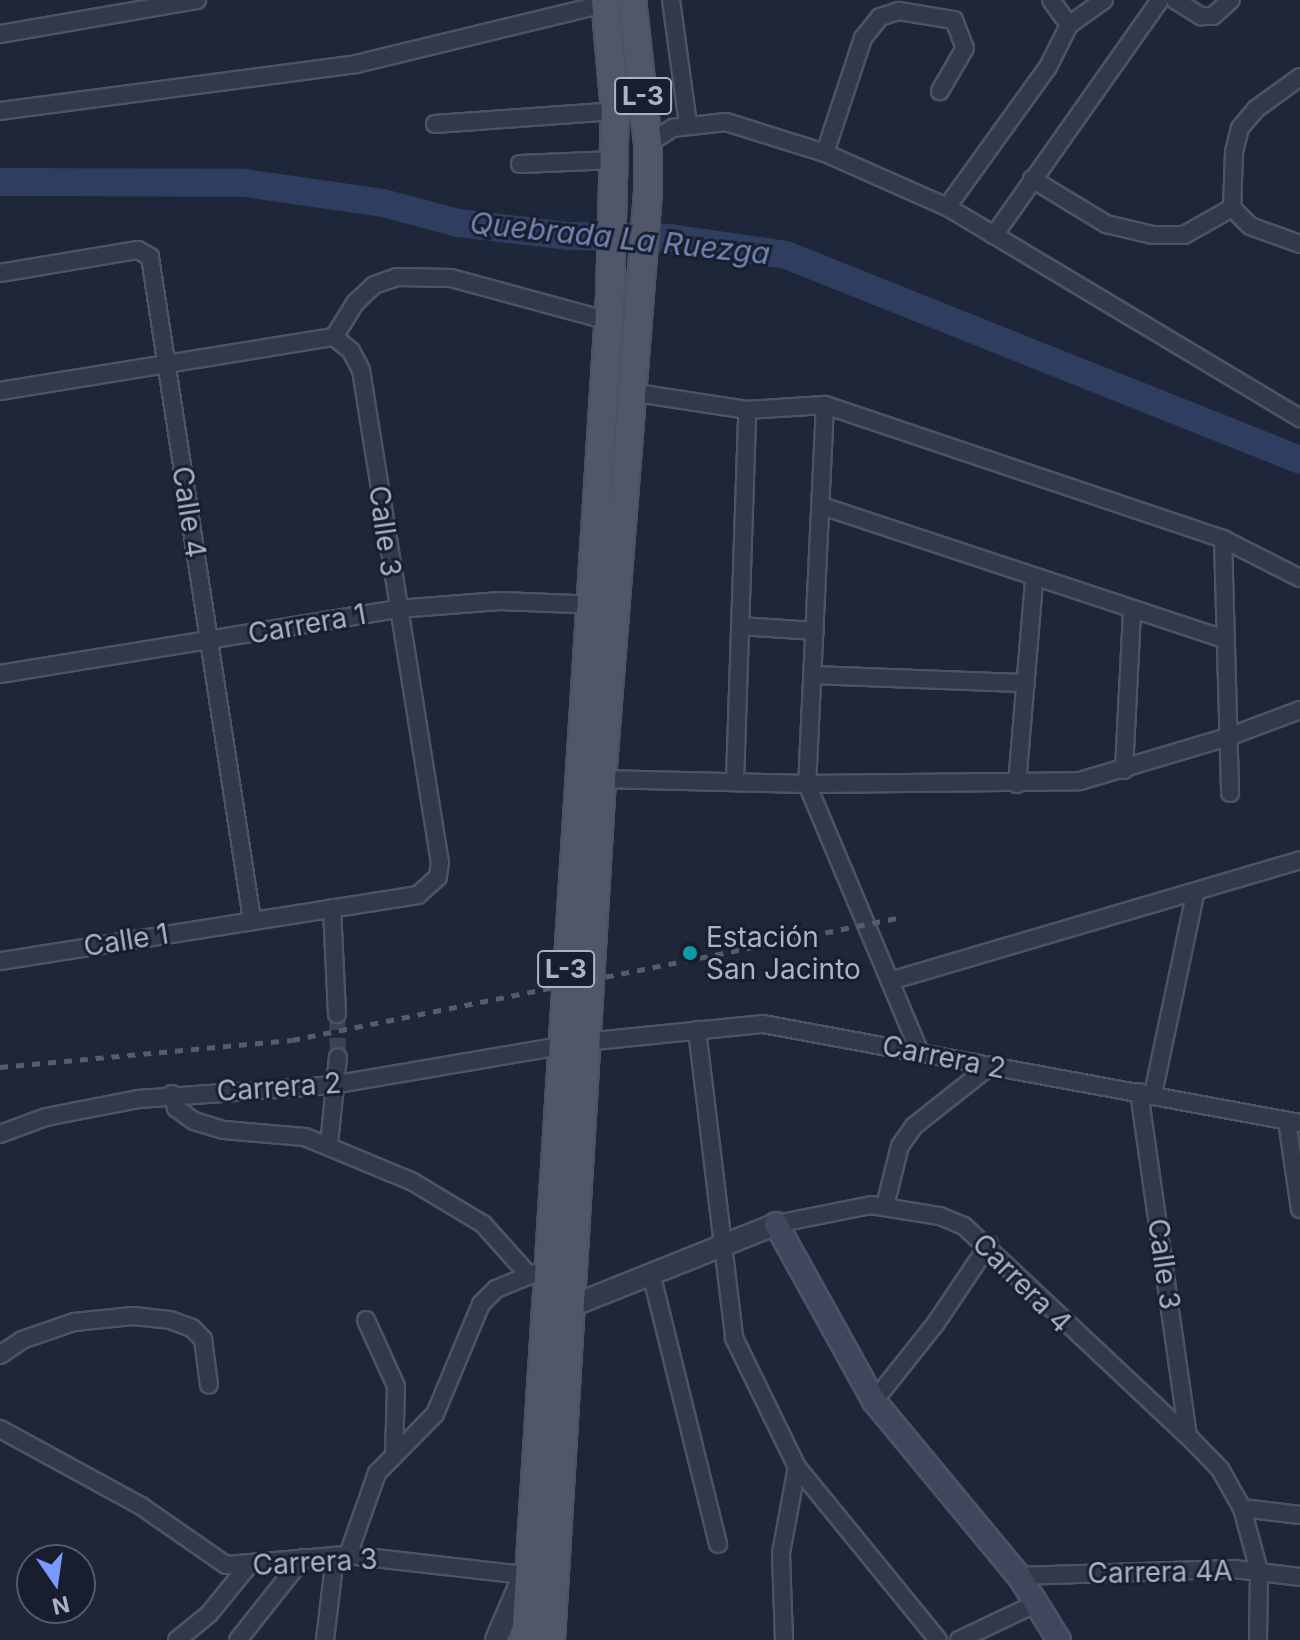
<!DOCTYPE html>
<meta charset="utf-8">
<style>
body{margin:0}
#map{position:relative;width:1300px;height:1640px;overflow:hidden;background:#1e2639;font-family:Inter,sans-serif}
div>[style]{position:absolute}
.river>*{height:28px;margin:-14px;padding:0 14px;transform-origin:14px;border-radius:14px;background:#2e3d60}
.minor-tunnel>*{height:16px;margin-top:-8px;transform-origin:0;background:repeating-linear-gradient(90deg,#3a4255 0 16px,transparent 0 24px)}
.roads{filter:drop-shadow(2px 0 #4c5365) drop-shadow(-2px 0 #4c5365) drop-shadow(0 2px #4c5365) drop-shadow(0 -2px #4c5365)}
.minor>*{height:16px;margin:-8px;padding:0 8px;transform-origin:8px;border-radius:8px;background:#32394a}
.tertiary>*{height:20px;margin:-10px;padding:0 10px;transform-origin:10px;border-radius:10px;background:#32394a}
.secondary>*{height:22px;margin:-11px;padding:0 11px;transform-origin:11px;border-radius:11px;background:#40475d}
.primary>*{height:26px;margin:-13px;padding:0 13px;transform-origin:13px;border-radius:13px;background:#50576a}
.rail>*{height:5px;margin-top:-2.5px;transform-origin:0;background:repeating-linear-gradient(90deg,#535c71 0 8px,transparent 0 16px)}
.dots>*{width:22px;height:22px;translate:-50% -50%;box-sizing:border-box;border:4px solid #181e2e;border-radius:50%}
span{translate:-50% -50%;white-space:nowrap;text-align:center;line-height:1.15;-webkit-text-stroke:6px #181e2e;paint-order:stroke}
.shield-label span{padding:2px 6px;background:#181e2e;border:2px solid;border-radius:6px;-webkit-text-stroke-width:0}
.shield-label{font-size:26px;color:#acb3c7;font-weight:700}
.street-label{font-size:28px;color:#acb3c7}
.poi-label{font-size:28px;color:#acb3c7}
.left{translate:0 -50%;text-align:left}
.water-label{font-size:30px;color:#7185b2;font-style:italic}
.north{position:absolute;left:16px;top:1544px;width:80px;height:80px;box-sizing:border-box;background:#181e2e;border:2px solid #535a6b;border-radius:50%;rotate:167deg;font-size:22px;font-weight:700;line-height:32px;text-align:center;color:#acb3c7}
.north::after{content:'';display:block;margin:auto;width:28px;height:36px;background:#799bff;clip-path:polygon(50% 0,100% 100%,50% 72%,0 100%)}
</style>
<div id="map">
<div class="river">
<div style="left:0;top:182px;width:244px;rotate:0.2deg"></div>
<div style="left:244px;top:183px;width:140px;rotate:8.2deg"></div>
<div style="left:383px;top:203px;width:78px;rotate:14.9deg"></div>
<div style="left:458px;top:223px;width:112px;rotate:6.7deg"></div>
<div style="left:569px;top:236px;width:101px;rotate:1.1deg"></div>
<div style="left:670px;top:238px;width:117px;rotate:8.3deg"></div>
<div style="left:786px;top:255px;width:553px;rotate:21.74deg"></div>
</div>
<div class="minor-tunnel">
<div style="left:337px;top:1014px;width:43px;rotate:88.7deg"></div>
</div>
<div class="roads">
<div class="minor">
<div style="left:671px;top:0;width:125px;rotate:82.2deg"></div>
<div style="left:1051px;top:0;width:31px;rotate:54deg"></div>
<div style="left:1069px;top:25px;width:43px;rotate:-35.5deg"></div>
<div style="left:1160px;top:0;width:288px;rotate:125.2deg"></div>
<div style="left:994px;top:235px;width:357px;rotate:30.9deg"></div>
<div style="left:1175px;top:0;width:31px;rotate:32deg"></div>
<div style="left:1201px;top:16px;width:12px"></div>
<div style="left:1213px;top:16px;width:24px;rotate:-42deg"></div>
<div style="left:0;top:34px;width:200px;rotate:-9.8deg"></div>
<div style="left:1300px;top:77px;width:54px;rotate:144deg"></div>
<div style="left:1256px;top:109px;width:25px;rotate:130deg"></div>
<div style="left:1240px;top:128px;width:25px;rotate:104deg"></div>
<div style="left:1234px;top:152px;width:56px;rotate:92deg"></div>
<div style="left:1232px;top:208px;width:25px;rotate:45deg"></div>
<div style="left:1250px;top:226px;width:53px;rotate:19.8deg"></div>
<div style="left:0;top:111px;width:359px;rotate:-7.5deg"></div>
<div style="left:356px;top:64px;width:247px;rotate:-13.6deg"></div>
<div style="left:435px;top:124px;width:180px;rotate:-4.1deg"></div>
<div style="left:648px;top:144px;width:30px;rotate:-33deg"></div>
<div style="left:673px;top:128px;width:53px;rotate:-6.5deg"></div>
<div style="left:726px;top:122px;width:104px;rotate:17.4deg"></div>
<div style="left:825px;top:153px;width:133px;rotate:23.9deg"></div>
<div style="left:947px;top:207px;width:55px;rotate:30.8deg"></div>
<div style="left:825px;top:153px;width:121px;rotate:-71.7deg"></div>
<div style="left:863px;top:38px;width:27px;rotate:-51deg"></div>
<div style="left:880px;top:17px;width:20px;rotate:-18deg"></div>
<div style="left:899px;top:11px;width:56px;rotate:9.3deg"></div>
<div style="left:954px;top:20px;width:30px;rotate:69deg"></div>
<div style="left:965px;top:48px;width:50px;rotate:120.2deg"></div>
<div style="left:520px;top:164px;width:95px;rotate:-2.4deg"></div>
<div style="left:1032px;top:179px;width:87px;rotate:31.3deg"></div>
<div style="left:1106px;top:224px;width:48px;rotate:13.2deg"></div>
<div style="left:1153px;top:235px;width:31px"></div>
<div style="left:1184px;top:235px;width:55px;rotate:-29.4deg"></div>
<div style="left:947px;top:207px;width:173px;rotate:-54.2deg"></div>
<div style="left:1048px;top:67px;width:47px;rotate:-63.4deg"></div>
<div style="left:0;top:273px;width:140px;rotate:-9.5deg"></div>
<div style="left:138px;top:250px;width:14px;rotate:30deg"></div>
<div style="left:150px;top:257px;width:671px;rotate:81.25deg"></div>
<div style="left:334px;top:337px;width:40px;rotate:-58deg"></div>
<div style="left:355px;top:303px;width:26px;rotate:-43deg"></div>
<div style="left:374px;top:285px;width:24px;rotate:-19deg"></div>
<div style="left:397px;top:277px;width:54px;rotate:1.1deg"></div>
<div style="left:451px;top:278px;width:164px;rotate:15.2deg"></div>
<div style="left:0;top:391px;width:338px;rotate:-9.2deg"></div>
<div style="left:334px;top:337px;width:22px;rotate:39deg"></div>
<div style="left:351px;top:351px;width:21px;rotate:62deg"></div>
<div style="left:361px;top:370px;width:498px;rotate:80.9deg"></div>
<div style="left:440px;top:862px;width:15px;rotate:98deg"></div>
<div style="left:438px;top:877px;width:27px;rotate:138deg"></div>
<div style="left:418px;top:895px;width:423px;rotate:171deg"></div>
<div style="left:630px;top:392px;width:118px;rotate:8.7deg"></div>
<div style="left:747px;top:410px;width:78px;rotate:-3.7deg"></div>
<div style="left:825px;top:405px;width:420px;rotate:18.6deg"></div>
<div style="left:1223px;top:539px;width:86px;rotate:26.9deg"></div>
<div style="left:825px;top:405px;width:379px;rotate:92.7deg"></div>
<div style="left:807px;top:784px;width:290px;rotate:67.2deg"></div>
<div style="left:822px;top:506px;width:424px;rotate:18.3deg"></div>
<div style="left:1223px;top:539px;width:254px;rotate:88.4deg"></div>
<div style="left:740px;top:626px;width:75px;rotate:3.8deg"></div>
<div style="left:0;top:674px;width:402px;rotate:-9.3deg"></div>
<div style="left:397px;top:609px;width:103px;rotate:-4.4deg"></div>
<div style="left:500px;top:601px;width:99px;rotate:2.3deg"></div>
<div style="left:814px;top:675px;width:212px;rotate:2.2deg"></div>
<div style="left:1124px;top:770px;width:160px;rotate:-87.1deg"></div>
<div style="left:602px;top:779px;width:205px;rotate:1.4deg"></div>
<div style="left:807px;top:784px;width:273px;rotate:-0.6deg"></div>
<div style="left:1080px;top:781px;width:154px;rotate:-16.6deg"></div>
<div style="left:1228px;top:737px;width:77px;rotate:-20.6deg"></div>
<div style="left:735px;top:781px;width:371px;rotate:-88.1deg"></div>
<div style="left:1017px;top:784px;width:205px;rotate:-85.2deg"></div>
<div style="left:332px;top:908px;width:106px;rotate:87.3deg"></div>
<div style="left:890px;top:981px;width:427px;rotate:-16.4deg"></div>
<div style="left:697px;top:1030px;width:310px;rotate:83.1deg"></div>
<div style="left:734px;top:1338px;width:144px;rotate:64deg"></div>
<div style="left:797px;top:1467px;width:223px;rotate:50.8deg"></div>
<div style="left:585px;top:1042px;width:179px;rotate:-5.8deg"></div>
<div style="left:763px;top:1024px;width:546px;rotate:10.45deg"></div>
<div style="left:1139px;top:1092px;width:347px;rotate:81.9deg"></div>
<div style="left:172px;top:1094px;width:15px;rotate:74deg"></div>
<div style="left:176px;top:1108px;width:22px;rotate:36deg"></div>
<div style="left:194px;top:1121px;width:31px;rotate:17deg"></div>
<div style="left:224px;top:1130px;width:81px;rotate:4.9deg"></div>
<div style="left:305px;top:1137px;width:117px;rotate:22.6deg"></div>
<div style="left:413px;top:1182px;width:82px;rotate:31deg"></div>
<div style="left:483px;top:1224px;width:66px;rotate:48.1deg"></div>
<div style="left:1153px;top:1094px;width:204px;rotate:-78.1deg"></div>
<div style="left:1287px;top:1121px;width:89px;rotate:81.6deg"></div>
<div style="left:0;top:1134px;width:49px;rotate:-20.3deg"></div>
<div style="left:46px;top:1117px;width:95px;rotate:-11deg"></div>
<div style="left:139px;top:1099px;width:194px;rotate:-4.1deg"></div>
<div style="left:332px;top:1085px;width:232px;rotate:-9.7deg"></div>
<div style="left:329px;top:1144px;width:87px;rotate:-84.1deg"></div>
<div style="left:885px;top:1206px;width:62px;rotate:-76deg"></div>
<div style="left:900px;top:1146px;width:24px;rotate:-55deg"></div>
<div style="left:914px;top:1126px;width:97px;rotate:-38.3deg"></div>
<div style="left:776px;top:1224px;width:97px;rotate:-11.3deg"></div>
<div style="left:871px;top:1205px;width:70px;rotate:9.1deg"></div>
<div style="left:940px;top:1216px;width:26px;rotate:23deg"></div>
<div style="left:964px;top:1226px;width:307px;rotate:43.2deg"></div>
<div style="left:1188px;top:1436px;width:46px;rotate:45.9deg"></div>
<div style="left:1220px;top:1469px;width:45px;rotate:60.6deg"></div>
<div style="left:1242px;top:1508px;width:58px;rotate:6.9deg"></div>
<div style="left:651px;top:1273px;width:279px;rotate:76.1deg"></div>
<div style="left:366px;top:1320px;width:72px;rotate:65.6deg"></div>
<div style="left:396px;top:1386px;width:70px;rotate:91.6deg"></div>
<div style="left:0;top:1355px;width:27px;rotate:-34deg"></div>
<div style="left:22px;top:1340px;width:55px;rotate:-19.1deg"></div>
<div style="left:74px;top:1322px;width:59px;rotate:-5.8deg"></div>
<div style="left:133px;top:1316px;width:37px;rotate:6deg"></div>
<div style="left:170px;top:1320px;width:23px;rotate:20deg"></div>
<div style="left:192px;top:1328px;width:16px;rotate:45deg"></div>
<div style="left:203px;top:1339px;width:46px;rotate:82.6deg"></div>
<div style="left:874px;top:1401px;width:100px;rotate:-51.5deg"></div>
<div style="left:936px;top:1323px;width:95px;rotate:-56.1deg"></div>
<div style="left:0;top:1429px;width:161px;rotate:28.6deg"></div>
<div style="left:141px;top:1506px;width:103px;rotate:34.8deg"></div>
<div style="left:226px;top:1565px;width:122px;rotate:-4.7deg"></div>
<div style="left:348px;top:1555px;width:177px;rotate:6.5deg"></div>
<div style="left:1242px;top:1508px;width:65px;rotate:74.9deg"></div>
<div style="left:1259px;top:1571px;width:69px;rotate:90.8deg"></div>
<div style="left:348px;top:1555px;width:87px;rotate:-70.5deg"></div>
<div style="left:377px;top:1473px;width:83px;rotate:-45.5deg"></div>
<div style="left:435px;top:1414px;width:119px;rotate:-67.3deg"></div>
<div style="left:481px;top:1304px;width:21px;rotate:-45deg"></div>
<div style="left:496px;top:1289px;width:42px;rotate:-22.3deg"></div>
<div style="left:1019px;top:1576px;width:215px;rotate:-1.9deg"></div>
<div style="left:1234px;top:1569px;width:66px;rotate:6.9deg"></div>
<div style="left:177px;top:1640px;width:41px;rotate:-39.1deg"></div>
<div style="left:209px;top:1614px;width:62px;rotate:-50.9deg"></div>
<div style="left:238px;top:1640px;width:105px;rotate:-51.6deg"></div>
<div style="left:325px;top:1640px;width:85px;rotate:-83.2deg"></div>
<div style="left:784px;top:1640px;width:87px;rotate:-92deg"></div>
<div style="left:781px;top:1553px;width:87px;rotate:-79.5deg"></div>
<div style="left:959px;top:1640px;width:86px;rotate:-25.4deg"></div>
</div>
<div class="tertiary">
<div style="left:559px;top:1311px;width:234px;rotate:-21.8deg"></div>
<div style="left:496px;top:1640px;width:76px;rotate:-66.8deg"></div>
</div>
<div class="secondary">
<div style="left:776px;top:1224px;width:202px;rotate:61deg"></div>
<div style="left:874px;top:1401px;width:227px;rotate:50.4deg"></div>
<div style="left:1019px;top:1576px;width:75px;rotate:58deg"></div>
</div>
<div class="primary">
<div style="left:525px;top:1640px;width:1346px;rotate:-86.38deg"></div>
<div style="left:610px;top:297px;width:186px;rotate:-88.5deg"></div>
<div style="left:615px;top:111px;width:111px;rotate:-95.1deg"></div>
<div style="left:551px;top:1640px;width:863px;rotate:-86.61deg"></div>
<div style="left:602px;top:779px;width:589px;rotate:-85.52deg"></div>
<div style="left:648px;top:192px;width:48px;rotate:-90deg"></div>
<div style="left:648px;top:144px;width:145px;rotate:-96.3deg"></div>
</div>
</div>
<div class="rail">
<div style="left:0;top:1067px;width:293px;rotate:-5.3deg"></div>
<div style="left:292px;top:1040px;width:617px;rotate:-11.4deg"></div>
</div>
<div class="dots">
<div style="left:690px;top:953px;background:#0f9aa8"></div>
</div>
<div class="shield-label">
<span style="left:643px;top:96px">L-3</span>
<span style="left:566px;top:969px">L-3</span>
</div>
<div class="street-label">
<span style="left:189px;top:512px;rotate:81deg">Calle 4</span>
<span style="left:385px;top:531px;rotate:82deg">Calle 3</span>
<span style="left:307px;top:624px;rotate:-10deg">Carrera 1</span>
<span style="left:126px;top:940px;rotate:-9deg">Calle 1</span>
<span style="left:944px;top:1057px;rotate:11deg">Carrera 2</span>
<span style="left:279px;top:1087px;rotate:-4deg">Carrera 2</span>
<span style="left:1164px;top:1264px;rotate:82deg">Calle 3</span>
<span style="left:1022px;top:1283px;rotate:45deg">Carrera 4</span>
<span style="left:315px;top:1562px;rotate:-3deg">Carrera 3</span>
<span style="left:1160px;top:1572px;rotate:-1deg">Carrera 4A</span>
</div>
<div class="poi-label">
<span class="left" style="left:706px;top:953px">Estación<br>San Jacinto</span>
</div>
<div class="water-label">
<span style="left:620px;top:238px;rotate:6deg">Quebrada La Ruezga</span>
</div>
<div class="north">N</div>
</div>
